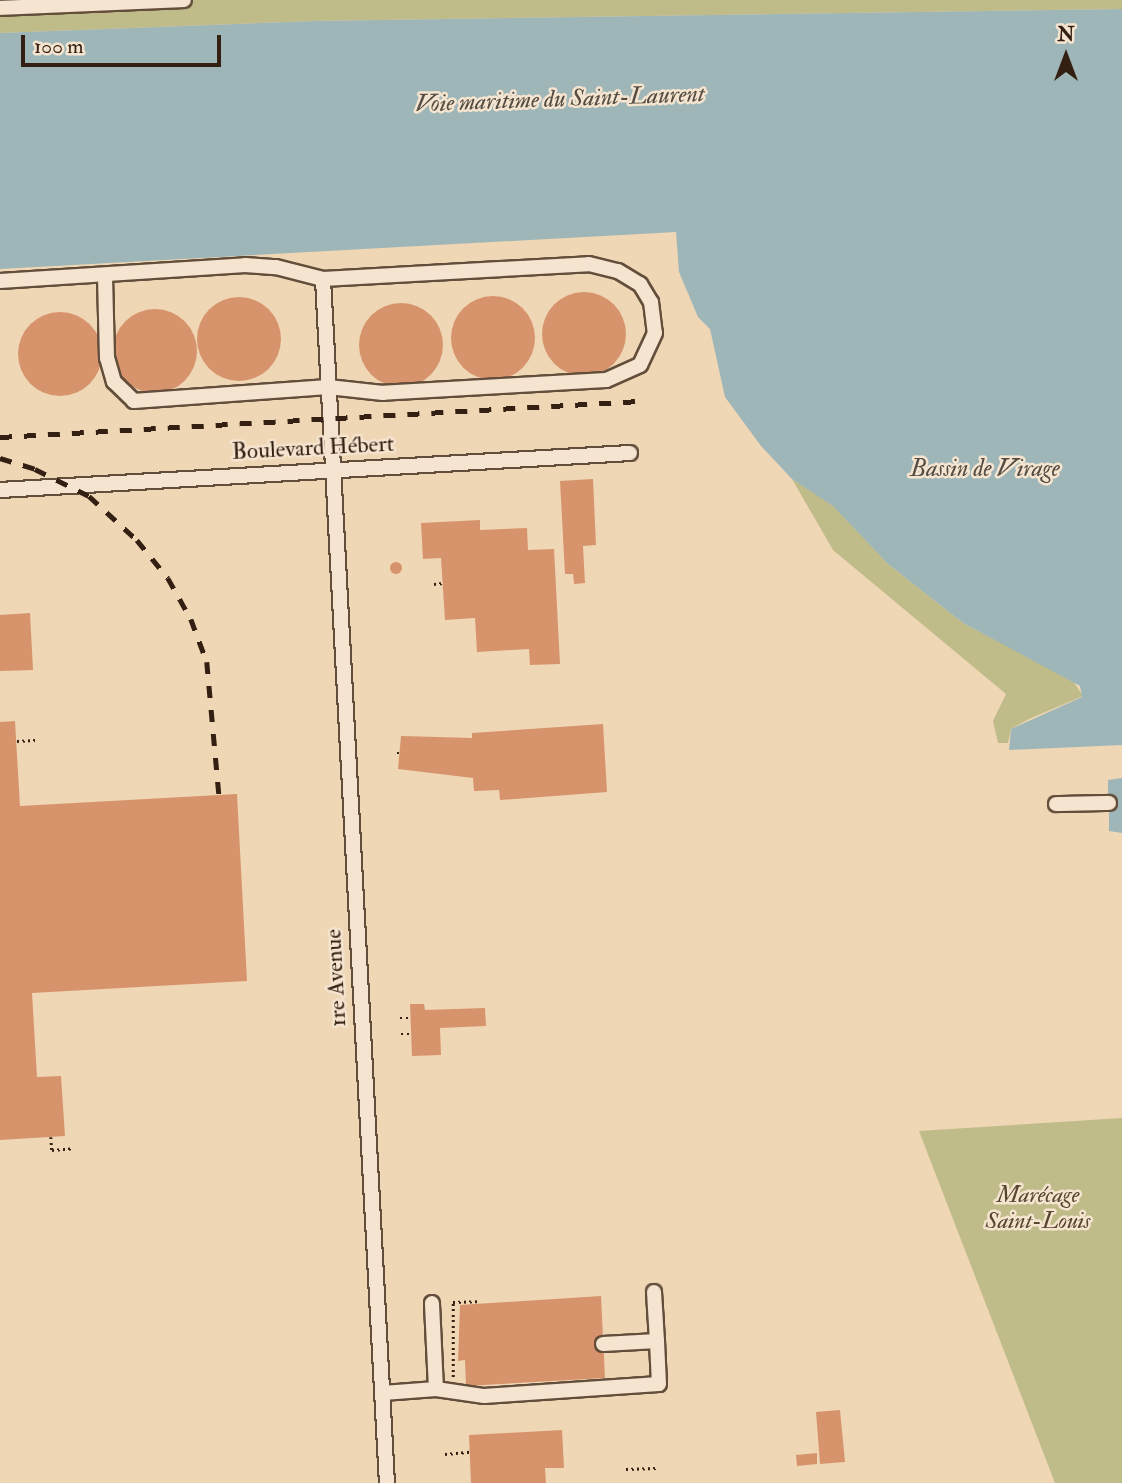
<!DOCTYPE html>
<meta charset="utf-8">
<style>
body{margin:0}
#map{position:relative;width:1122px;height:1483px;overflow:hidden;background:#efd6b5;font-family:"IM FELL Double Pica",serif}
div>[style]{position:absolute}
.green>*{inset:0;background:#bfbc8a}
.water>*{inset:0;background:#9eb6b8}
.building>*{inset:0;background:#d7946c}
.round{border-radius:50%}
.path>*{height:2.5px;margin-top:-1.25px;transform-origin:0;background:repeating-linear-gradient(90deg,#342012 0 2px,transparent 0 5.5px)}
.roads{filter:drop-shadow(2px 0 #634e3b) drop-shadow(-2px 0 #634e3b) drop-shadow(0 2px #634e3b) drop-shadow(0 -2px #634e3b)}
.minor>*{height:14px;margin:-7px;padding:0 7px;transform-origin:7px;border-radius:7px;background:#f5e4cf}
.rail>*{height:4.5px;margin-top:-2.25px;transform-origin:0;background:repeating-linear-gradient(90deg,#342012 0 12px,transparent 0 24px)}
span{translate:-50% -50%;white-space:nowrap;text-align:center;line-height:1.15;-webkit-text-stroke:5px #f5e4cf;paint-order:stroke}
.street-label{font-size:23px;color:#342012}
.park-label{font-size:23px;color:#574730;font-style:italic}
.water-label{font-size:24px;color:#544d44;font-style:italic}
.north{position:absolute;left:1031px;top:21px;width:70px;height:70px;-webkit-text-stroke:5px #f5e4cf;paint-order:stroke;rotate:0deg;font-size:19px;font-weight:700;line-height:28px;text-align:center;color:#342012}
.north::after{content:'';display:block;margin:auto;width:24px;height:32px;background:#342012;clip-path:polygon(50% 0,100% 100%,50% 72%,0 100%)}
.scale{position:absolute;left:21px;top:35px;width:200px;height:32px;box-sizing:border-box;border:4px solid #342012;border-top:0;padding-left:9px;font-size:21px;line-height:24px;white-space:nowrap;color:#342012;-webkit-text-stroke:5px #f5e4cf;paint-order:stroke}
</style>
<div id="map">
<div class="green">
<div style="clip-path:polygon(0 0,1122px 0,1122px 9px,313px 21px,0 33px)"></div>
<div style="clip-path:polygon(792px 479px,833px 505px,888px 564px,963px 623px,1073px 681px,1083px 696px,1029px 719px,1011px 729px,1008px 743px,998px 743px,993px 721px,1006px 694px,833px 550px)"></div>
<div style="clip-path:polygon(1122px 1118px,1122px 1483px,1055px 1483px,919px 1131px)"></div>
</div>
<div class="water">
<div style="clip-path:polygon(1122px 9px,1122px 745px,1009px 750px,1011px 729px,1082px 697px,1080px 686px,963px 623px,888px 564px,833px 506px,792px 479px,761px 446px,725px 397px,710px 329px,698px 317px,679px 272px,676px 232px,0 269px,0 33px,313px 21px)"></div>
<div style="clip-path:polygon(1122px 778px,1122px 833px,1109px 831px,1109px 810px,1076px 810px,1108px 797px,1108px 780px)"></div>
</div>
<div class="building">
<div class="round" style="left:542px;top:292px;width:84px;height:84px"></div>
<div class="round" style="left:451px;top:296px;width:84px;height:84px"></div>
<div class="round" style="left:197px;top:297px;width:84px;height:84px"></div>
<div class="round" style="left:359px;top:303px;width:84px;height:84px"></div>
<div class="round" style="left:113px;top:309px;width:84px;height:84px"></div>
<div class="round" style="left:18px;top:312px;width:84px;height:84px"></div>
<div style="clip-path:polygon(593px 479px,596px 545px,583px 546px,585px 583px,574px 584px,573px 574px,565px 574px,560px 481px)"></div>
<div style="clip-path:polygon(480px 520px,480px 530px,527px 528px,528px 550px,554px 549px,560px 664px,530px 665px,529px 649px,477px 652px,475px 618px,445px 620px,441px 558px,423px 559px,421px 523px)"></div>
<div class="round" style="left:390px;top:562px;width:12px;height:12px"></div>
<div style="clip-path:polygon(30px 613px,33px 670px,0 671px,0 615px)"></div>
<div style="clip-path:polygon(15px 721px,20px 806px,237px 794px,247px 981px,32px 993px,37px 1077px,61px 1076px,65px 1136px,0 1140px,0 722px)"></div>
<div style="clip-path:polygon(603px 724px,607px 792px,500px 800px,499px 790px,474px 791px,473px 778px,398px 769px,401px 736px,472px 738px,472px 733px)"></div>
<div style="clip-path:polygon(410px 1004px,424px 1004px,425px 1010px,485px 1008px,486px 1026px,440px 1028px,441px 1055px,412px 1056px)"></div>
<div style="clip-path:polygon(601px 1296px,605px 1378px,466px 1386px,465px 1360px,458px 1361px,460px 1305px)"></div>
<div style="clip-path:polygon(840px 1410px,845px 1462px,820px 1464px,816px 1412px)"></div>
<div style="clip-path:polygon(562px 1430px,564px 1468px,545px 1468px,546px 1483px,471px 1483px,469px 1435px)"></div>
<div style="clip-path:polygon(817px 1453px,817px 1464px,797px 1466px,796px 1455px)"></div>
</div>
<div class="path">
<div style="left:434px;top:584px;width:9px;rotate:-6deg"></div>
<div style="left:17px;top:741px;width:18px;rotate:-3deg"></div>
<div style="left:397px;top:753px;width:3px"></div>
<div style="left:400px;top:1018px;width:10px"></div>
<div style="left:401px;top:1034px;width:10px"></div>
<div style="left:51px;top:1137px;width:13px;rotate:86deg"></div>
<div style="left:52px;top:1150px;width:21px;rotate:-5deg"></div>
<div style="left:453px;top:1377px;width:75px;rotate:-90deg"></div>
<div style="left:453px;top:1302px;width:24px;rotate:-2deg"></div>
<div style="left:445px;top:1454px;width:25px;rotate:-5deg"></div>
<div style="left:626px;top:1469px;width:31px;rotate:-2deg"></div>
</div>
<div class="roads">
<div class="minor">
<div style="left:0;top:8px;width:184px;rotate:-2.5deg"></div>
<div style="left:323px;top:279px;width:1206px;rotate:86.96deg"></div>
<div style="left:0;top:281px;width:246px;rotate:-3.7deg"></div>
<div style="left:245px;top:265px;width:31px;rotate:4deg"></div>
<div style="left:276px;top:267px;width:49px;rotate:14.3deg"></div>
<div style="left:323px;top:279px;width:266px;rotate:-3.2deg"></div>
<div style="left:589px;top:264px;width:30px;rotate:14deg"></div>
<div style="left:618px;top:271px;width:26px;rotate:31deg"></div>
<div style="left:640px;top:284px;width:21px;rotate:59deg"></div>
<div style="left:651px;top:302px;width:31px;rotate:83deg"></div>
<div style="left:655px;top:333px;width:35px;rotate:115deg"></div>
<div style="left:640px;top:365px;width:37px;rotate:156deg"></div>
<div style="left:606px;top:380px;width:223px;rotate:176.7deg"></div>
<div style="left:383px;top:393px;width:55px;rotate:-173.8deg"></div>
<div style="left:328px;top:387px;width:195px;rotate:175.9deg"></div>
<div style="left:134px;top:401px;width:28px;rotate:-136deg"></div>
<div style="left:114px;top:382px;width:25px;rotate:-106deg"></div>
<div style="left:107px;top:358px;width:83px;rotate:-91.4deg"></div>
<div style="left:0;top:490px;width:631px;rotate:-3.36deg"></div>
<div style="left:1056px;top:804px;width:53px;rotate:-1.1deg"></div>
<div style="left:654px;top:1292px;width:49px;rotate:86.5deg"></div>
<div style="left:436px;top:1389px;width:49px;rotate:8.3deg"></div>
<div style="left:484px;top:1396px;width:175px;rotate:-3.9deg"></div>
<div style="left:659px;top:1384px;width:43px;rotate:-92.7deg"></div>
<div style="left:657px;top:1341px;width:54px;rotate:176.8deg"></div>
<div style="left:383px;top:1393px;width:53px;rotate:-4.3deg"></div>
<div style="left:436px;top:1389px;width:86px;rotate:-92.7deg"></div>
</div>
</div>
<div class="rail">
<div style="left:0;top:437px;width:640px;rotate:-3.22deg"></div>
<div style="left:0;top:458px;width:37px;rotate:17deg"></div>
<div style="left:35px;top:469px;width:60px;rotate:26.6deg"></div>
<div style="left:89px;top:496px;width:65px;rotate:42.5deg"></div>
<div style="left:137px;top:540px;width:49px;rotate:50.8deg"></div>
<div style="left:168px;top:578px;width:47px;rotate:60.7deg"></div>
<div style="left:191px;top:619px;width:46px;rotate:69.6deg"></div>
<div style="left:207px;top:662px;width:134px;rotate:84.8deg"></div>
</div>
<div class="street-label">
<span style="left:313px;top:448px;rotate:-3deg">Boulevard Hébert</span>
<span style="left:336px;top:978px;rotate:-93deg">1re Avenue</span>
</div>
<div class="park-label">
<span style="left:1038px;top:1208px">Marécage<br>Saint-Louis</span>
</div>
<div class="water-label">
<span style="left:560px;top:99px;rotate:-2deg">Voie maritime du Saint-Laurent</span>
<span style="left:985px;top:469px">Bassin de Virage</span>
</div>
<div class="north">N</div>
<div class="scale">100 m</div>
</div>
